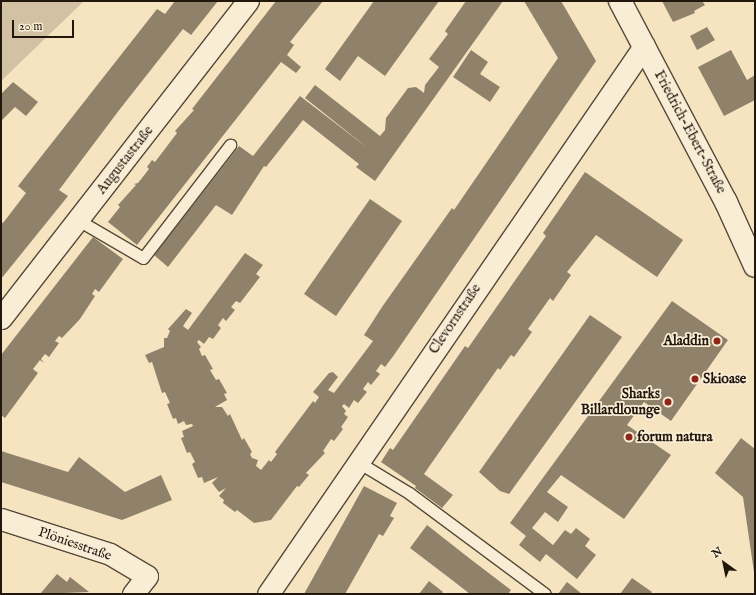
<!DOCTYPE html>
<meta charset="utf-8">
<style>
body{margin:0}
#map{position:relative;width:756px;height:595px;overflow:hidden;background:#f6e4c0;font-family:"IM FELL English",serif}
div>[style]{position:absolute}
.green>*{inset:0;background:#d2c1a2}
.building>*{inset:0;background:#90826a}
.roads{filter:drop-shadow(1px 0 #564a3a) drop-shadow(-1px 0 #564a3a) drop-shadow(0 1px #564a3a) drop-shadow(0 -1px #564a3a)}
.service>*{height:11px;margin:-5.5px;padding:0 5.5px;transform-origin:5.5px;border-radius:5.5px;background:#f9edd6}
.minor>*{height:21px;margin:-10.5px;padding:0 10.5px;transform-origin:10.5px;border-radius:10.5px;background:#f9edd6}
.tertiary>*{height:22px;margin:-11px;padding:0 11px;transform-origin:11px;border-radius:11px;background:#f9edd6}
.dots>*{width:11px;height:11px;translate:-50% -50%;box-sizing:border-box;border:2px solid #f9edd6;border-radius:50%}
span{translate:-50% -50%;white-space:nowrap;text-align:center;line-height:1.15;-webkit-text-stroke:3.5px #f9edd6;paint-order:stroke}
.street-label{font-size:14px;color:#21170d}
.poi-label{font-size:14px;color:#21170d;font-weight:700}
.right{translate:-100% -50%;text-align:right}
.left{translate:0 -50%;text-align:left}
.frame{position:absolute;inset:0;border:2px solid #21170d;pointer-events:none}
.north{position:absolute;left:704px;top:543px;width:40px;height:40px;-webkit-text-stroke:3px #f9edd6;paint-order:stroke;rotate:327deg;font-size:11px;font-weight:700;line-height:16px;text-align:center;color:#21170d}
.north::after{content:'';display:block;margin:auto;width:14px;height:18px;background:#21170d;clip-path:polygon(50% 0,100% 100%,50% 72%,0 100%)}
.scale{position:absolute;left:12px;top:20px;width:62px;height:18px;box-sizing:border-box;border:2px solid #21170d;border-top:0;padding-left:5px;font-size:12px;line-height:14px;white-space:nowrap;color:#21170d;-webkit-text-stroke:3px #f9edd6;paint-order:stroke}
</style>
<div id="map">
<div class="green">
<div style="clip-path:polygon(1px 1px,84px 1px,1px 81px)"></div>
</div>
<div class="building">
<div style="clip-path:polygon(175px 1px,218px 1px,191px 35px,183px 29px,120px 109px,59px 190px,68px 196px,1px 279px,1px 221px,3px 223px,26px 193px,18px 186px,157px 9px,165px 14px)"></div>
<div style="clip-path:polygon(276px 1px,323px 1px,290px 42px,294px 45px,287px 55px,301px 67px,296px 73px,281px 62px,137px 245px,108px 222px,120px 207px,118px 205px,136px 185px,134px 184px,138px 183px,149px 169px,147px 167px,152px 160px,155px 162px,177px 133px,175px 131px,194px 110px,192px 109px)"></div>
<div style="clip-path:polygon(374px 1px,439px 1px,385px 76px,358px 56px,340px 81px,325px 69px)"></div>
<div style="clip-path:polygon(466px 1px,503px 1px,375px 181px,356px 167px,359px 164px,303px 120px,266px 167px,264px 166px,232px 215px,216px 205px,168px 267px,154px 255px,239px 146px,253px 156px,300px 96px,369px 149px,305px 98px,315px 85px,380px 136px,385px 130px,386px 118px,408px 88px,416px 87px,424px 93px,425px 85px,439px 67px,429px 59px,448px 34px,445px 31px)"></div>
<div style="clip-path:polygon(524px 1px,561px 1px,596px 61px,394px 355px,385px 367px,381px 364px,376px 371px,380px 374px,371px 385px,368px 382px,363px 389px,367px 392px,358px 403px,354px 400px,349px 408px,344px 404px,342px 406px,346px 411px,344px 414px,348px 417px,341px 427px,343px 429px,334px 441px,331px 439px,323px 451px,325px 453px,306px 473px,309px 475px,299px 487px,297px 486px,271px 520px,254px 523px,237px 510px,235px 512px,223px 503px,224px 500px,219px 496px,226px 488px,219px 492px,212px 483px,218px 477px,204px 483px,202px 477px,198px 478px,192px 464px,195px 462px,190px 452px,187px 453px,181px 438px,184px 437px,182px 431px,193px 426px,192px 424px,186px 425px,184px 421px,178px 424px,176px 418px,173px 419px,167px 404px,170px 403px,165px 392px,162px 393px,152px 362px,149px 363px,145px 355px,164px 347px,164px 338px,167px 338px,170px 331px,168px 329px,186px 309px,192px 313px,183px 326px,188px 330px,245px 253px,263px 265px,256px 274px,260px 277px,240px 303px,236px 301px,231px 307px,235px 310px,226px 321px,223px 318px,218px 325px,221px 328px,213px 339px,209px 337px,204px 344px,199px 340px,197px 342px,201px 347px,199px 349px,202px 356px,205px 355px,213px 369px,210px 370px,216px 380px,219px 379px,227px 393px,224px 394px,227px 400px,215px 407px,222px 407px,228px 416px,230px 414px,242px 440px,244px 438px,252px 452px,250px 454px,252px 458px,258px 460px,256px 466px,261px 470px,269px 460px,271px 462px,277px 454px,275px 452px,313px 401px,315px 403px,319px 397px,313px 392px,329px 373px,333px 372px,338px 377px,328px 390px,334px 393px,373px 341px,364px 335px,382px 307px,452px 208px,454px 210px,558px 58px)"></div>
<div style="clip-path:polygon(662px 1px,702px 1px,705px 5px,694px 11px,695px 13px,673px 22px)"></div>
<div style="clip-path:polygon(707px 27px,715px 40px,697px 50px,690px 36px)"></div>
<div style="clip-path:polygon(471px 50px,488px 62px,480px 74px,500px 87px,490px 102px,453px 77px)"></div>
<div style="clip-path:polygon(731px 50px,747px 80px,755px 75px,755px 100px,724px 116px,698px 67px)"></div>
<div style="clip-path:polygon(13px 82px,38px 102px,26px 116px,15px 107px,1px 121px,1px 94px)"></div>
<div style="clip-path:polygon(585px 172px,683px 240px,657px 277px,596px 235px,567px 272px,571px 275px,553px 301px,550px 298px,528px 329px,532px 332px,514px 357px,511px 355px,500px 370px,498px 368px,424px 474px,453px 495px,442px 508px,415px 488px,416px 486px,381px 462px,390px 448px,393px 450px,465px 346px,468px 348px,546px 236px,543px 233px)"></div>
<div style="clip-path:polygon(370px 199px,402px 221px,336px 316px,304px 294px)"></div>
<div style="clip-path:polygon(93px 237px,123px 259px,99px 292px,95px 289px,92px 294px,95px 296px,80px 319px,62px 338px,59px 336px,55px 341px,59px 343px,49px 357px,45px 354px,41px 359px,44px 363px,40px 360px,33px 369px,38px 373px,5px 418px,1px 415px,1px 355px)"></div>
<div style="clip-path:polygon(672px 301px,728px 340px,671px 421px,644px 402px,627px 425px,671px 455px,624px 519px,561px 475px,547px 492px,568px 507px,558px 522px,545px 512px,532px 528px,553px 545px,565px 530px,571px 534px,576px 528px,590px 539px,585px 546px,596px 555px,577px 579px,546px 554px,540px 562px,519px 545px,526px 536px,510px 523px)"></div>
<div style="clip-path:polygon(590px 315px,622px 337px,509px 494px,500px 491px,479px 472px)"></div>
<div style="clip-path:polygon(741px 438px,755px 449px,755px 579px,743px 497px,715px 473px)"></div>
<div style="clip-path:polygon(1px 451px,68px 472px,79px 457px,125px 492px,161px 475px,172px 500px,122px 520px,1px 482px)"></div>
<div style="clip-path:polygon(364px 486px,397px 503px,390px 516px,394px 518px,383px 536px,379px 534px,345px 594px,304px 594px)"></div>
<div style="clip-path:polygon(427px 525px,469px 558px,511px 590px,508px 594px,470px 594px,452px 580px,410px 548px)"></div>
<div style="clip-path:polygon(57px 574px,67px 582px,70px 577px,89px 592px,40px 594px)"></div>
<div style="clip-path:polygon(632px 578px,652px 592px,650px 594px,620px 594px)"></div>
<div style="clip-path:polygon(429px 581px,443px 592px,441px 594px,419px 594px)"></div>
<div style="clip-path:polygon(567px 582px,582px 594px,558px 594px)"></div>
</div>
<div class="roads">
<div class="service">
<div style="left:78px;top:220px;width:75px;rotate:30.3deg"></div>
<div style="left:143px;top:258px;width:143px;rotate:-52.4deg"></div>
<div style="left:358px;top:462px;width:60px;rotate:31.3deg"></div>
<div style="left:409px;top:493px;width:169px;rotate:36.6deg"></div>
</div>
<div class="minor">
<div style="left:1px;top:318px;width:402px;rotate:-52.1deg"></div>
<div style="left:1px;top:519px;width:114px;rotate:17.8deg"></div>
<div style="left:110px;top:554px;width:43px;rotate:30.7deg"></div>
<div style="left:147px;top:576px;width:23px;rotate:128deg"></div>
<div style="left:268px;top:594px;width:665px;rotate:-55.54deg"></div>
</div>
<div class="tertiary">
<div style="left:620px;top:1px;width:227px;rotate:62.2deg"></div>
<div style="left:726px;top:202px;width:70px;rotate:65.6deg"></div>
</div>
</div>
<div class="dots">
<div style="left:717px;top:341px;background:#8f2418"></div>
<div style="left:695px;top:379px;background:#8f2418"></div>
<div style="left:668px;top:402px;background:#8f2418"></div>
<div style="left:629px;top:437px;background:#8f2418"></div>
</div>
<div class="street-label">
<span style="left:690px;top:132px;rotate:62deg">Friedrich-Ebert-Straße</span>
<span style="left:125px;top:160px;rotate:-52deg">Augustastraße</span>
<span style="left:455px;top:319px;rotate:-56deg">Clevornstraße</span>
<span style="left:75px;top:544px;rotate:19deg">Plöniesstraße</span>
</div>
<div class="poi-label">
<span class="right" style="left:709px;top:341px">Aladdin</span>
<span class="left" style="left:703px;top:379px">Skioase</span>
<span class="right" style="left:660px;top:402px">Sharks<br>Billardlounge</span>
<span class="left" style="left:637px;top:437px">forum natura</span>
</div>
<div class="frame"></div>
<div class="north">N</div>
<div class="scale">20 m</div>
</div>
